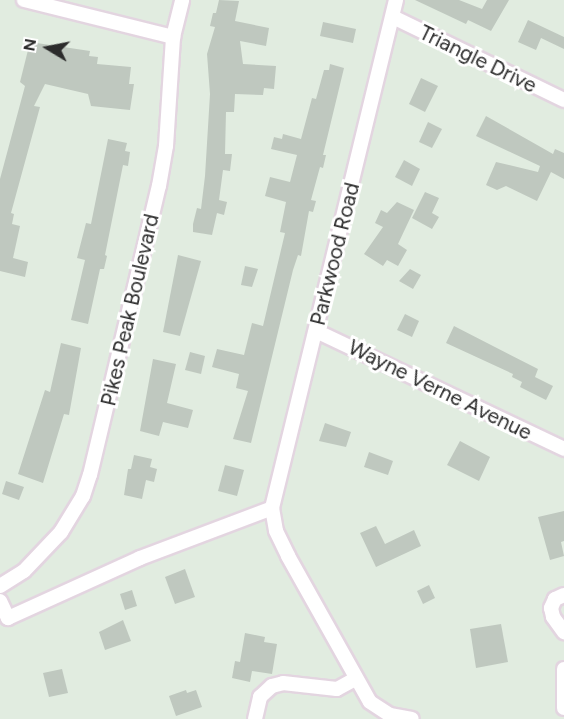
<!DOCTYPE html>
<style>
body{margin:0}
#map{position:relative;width:564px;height:719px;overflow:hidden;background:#e1ece0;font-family:Figtree,sans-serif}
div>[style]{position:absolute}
.building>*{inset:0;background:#bfc8bf}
.roads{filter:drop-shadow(2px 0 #e3d5e0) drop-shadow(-2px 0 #e3d5e0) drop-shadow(0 2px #e3d5e0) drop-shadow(0 -2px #e3d5e0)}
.minor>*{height:14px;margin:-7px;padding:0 7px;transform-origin:7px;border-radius:7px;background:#fff}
span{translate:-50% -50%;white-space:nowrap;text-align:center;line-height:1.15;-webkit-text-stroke:6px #fff;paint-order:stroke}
.street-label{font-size:21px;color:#2c2c2c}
.north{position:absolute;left:18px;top:18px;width:60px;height:60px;-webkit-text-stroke:4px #fff;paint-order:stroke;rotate:280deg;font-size:16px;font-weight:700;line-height:24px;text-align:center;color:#2c2c2c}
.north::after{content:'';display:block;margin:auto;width:21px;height:27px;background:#2c2c2c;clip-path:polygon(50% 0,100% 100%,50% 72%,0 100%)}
</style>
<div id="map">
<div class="building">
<div style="clip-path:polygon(219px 0,239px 1px,235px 21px,269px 28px,266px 46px,240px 41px,243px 64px,276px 66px,274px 89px,264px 88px,263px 95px,235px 94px,234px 112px,226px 112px,225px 154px,232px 154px,230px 171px,223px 170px,219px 200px,227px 202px,224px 215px,217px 213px,212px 235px,193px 232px,193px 224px,197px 208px,201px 209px,205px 176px,210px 94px,207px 54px,215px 27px,210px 26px,213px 13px,216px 13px)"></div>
<div style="clip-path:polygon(415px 0,459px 0,482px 9px,487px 0,509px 0,491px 31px,468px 20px,466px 24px)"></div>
<div style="clip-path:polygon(528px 20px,564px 37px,564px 49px,541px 38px,536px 50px,518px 42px)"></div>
<div style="clip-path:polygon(323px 22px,356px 29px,353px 43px,320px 36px)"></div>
<div style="clip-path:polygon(30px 42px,90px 51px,89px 56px,98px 57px,97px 64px,131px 67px,129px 84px,134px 84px,130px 110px,91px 106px,88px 94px,45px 84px,34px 106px,40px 107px,11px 213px,14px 214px,12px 224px,20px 226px,13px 258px,28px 262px,25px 277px,0 271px,0 179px,25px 86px,20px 82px)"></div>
<div style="clip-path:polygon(330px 64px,344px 68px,323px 155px,326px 155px,323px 168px,320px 167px,311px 200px,316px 201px,313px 212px,309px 211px,301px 256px,298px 255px,293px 270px,251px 443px,233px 439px,248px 391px,236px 388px,239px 374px,212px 367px,217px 349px,244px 355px,252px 323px,263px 326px,285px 233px,280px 232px,286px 202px,265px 196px,270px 177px,290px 182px,297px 155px,271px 149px,274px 137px,282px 139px,283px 134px,301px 139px,312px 98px,316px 99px,324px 70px,329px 70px)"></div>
<div style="clip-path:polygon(421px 78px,438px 86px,425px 112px,409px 104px)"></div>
<div style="clip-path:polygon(486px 116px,553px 154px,555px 149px,564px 153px,564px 179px,551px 172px,537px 201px,506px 186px,497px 190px,486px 185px,496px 162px,538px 172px,540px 166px,476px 136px)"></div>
<div style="clip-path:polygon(428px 122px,442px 129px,432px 148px,419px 142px)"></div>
<div style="clip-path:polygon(108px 139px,127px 143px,125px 151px,130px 152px,128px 166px,123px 165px,105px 255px,107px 256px,104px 269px,100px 269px,88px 324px,71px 320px,85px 260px,77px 258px,86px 223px,91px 224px)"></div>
<div style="clip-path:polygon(404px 160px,420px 169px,412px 186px,395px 177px)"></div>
<div style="clip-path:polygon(425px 192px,439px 198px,432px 213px,439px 217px,432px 229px,412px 218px)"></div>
<div style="clip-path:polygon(397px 202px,414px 210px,398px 244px,407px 250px,398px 266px,387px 260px,383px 266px,364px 254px,383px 227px,375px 223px,381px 210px,387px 213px)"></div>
<div style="clip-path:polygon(178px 255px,201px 261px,180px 336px,163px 332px)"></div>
<div style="clip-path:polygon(245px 266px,258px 269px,252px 287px,241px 285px)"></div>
<div style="clip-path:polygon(410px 269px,421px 275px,413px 289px,399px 281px)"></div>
<div style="clip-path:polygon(405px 314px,419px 321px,412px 337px,397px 330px)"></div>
<div style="clip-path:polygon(454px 326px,538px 369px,535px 377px,553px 386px,546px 400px,520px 387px,522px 382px,512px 377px,513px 374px,446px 343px)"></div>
<div style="clip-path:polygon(61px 343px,81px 348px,69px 415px,64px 414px,43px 483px,18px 474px,45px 390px,50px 392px)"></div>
<div style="clip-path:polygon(190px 352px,205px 356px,201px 374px,185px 370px)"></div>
<div style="clip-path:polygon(153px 359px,176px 364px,167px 403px,193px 410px,188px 428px,163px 422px,159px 436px,140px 431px)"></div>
<div style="clip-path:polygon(325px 423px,351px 432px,346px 447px,319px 441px)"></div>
<div style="clip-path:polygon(460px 441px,490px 457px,479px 481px,447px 465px)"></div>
<div style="clip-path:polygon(369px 452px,393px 461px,388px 475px,364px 467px)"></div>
<div style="clip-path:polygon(134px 455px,152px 459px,150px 467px,157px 469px,154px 482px,146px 480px,142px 499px,124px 495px,128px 469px,131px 469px)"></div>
<div style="clip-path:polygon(225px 465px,244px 470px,237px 496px,218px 491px)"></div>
<div style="clip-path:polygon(6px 481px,24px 487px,19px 500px,2px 494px)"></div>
<div style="clip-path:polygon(564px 511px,564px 541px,561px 542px,564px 556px,550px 560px,538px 517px)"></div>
<div style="clip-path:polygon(376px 526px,385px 544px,414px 530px,421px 546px,376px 567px,360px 533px)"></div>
<div style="clip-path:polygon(185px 569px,195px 597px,175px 604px,165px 577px)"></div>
<div style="clip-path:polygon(429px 585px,435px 598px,423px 604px,417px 591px)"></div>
<div style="clip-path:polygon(132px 590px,137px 606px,125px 610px,120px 594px)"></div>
<div style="clip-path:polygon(123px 620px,131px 641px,105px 650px,99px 632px)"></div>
<div style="clip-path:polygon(501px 624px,508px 662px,476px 668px,470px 629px)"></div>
<div style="clip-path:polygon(245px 633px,265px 637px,264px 642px,277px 644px,272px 674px,252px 671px,250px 682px,232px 678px,235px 661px,240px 662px)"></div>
<div style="clip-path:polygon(62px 669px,68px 693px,49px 697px,43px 673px)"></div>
<div style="clip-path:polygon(186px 690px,187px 693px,196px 690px,202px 707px,176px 716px,169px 696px)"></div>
</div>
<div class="roads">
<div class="minor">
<div style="left:24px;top:0;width:154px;rotate:13.9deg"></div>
<div style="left:396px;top:0;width:523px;rotate:103.72deg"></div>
<div style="left:272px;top:508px;width:23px;rotate:80deg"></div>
<div style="left:276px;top:531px;width:28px;rotate:64deg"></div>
<div style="left:288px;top:556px;width:167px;rotate:60.7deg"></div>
<div style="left:370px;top:702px;width:24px;rotate:33deg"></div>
<div style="left:390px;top:715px;width:22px;rotate:10deg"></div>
<div style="left:393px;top:17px;width:190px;rotate:25.9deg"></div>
<div style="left:316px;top:331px;width:275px;rotate:25.4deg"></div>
<div style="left:0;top:586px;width:28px;rotate:-32deg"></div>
<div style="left:24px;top:571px;width:54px;rotate:-46.5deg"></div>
<div style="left:61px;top:532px;width:42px;rotate:-58.6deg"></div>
<div style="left:83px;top:496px;width:22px;rotate:-72deg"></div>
<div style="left:90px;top:475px;width:297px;rotate:-76.6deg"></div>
<div style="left:159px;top:186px;width:41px;rotate:-80.1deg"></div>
<div style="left:166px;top:146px;width:109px;rotate:-86.3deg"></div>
<div style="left:173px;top:37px;width:38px;rotate:-76deg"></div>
<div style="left:564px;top:595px;width:10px;rotate:156deg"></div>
<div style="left:555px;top:599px;width:10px;rotate:114deg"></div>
<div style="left:551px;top:608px;width:9px;rotate:77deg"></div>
<div style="left:553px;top:617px;width:19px;rotate:54deg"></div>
<div style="left:0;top:601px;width:19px;rotate:65deg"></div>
<div style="left:8px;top:618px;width:145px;rotate:-24.4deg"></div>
<div style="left:140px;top:558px;width:141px;rotate:-20.7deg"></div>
<div style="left:564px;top:669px;width:39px;rotate:90deg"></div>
<div style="left:255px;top:719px;width:23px;rotate:-77deg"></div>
<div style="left:260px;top:697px;width:16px;rotate:-43deg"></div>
<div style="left:272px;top:686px;width:11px;rotate:-15deg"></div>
<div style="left:283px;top:683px;width:54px;rotate:6.3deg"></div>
<div style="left:337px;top:689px;width:21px;rotate:-29deg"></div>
</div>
</div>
<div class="street-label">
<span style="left:478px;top:59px;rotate:26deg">Triangle Drive</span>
<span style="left:335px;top:254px;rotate:-76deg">Parkwood Road</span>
<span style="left:130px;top:310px;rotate:-77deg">Pikes Peak Boulevard</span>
<span style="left:440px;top:390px;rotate:26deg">Wayne Verne Avenue</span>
</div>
<div class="north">N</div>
</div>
